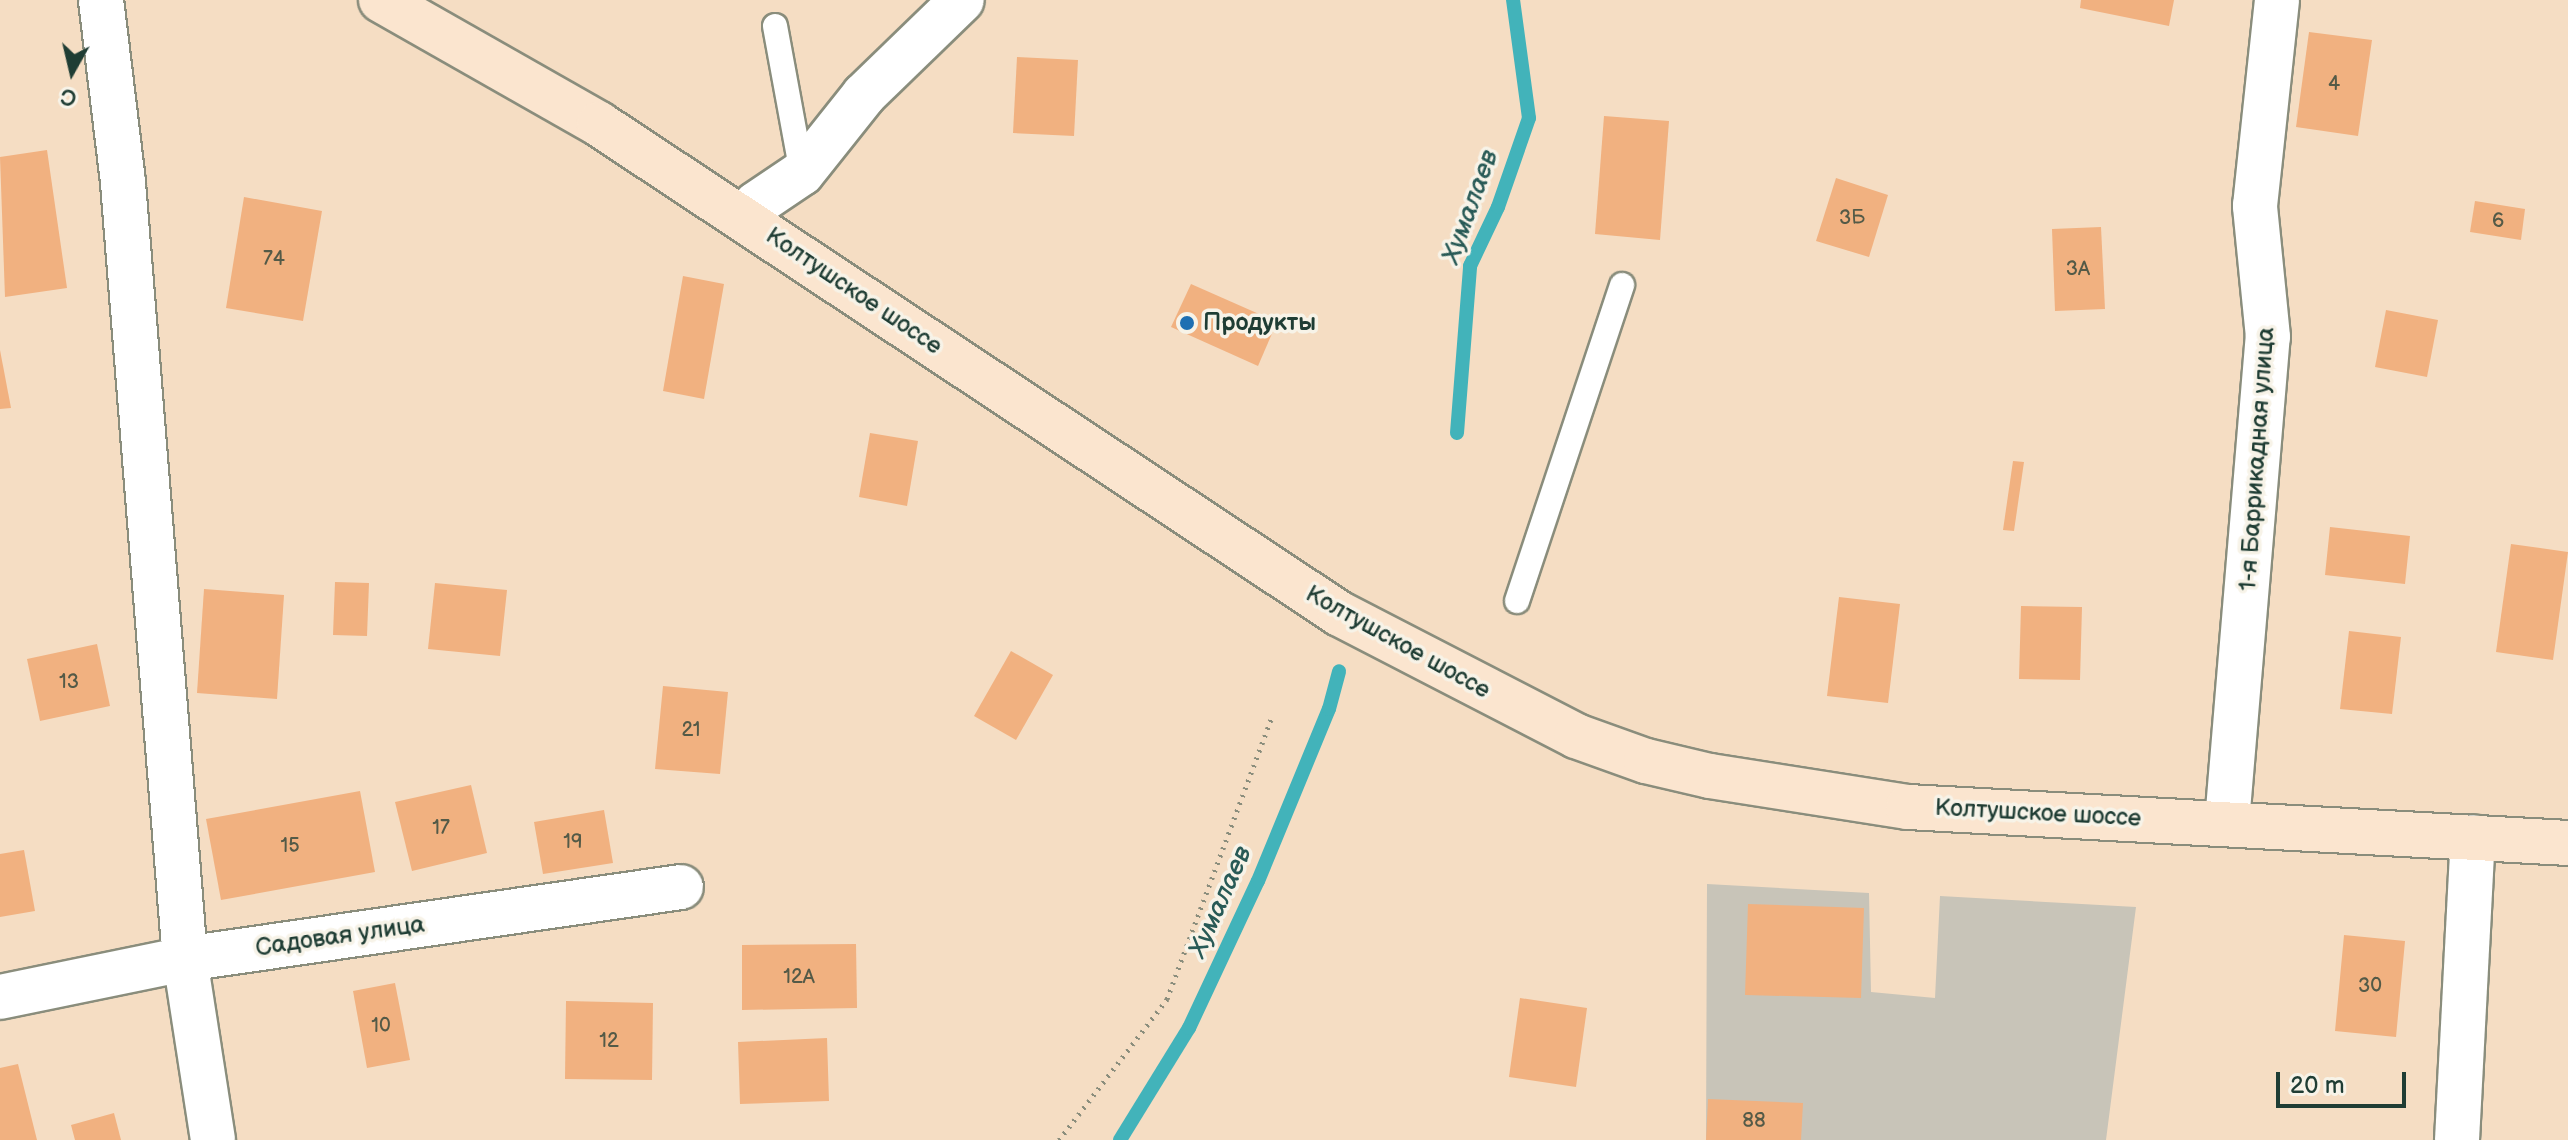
<!DOCTYPE html>
<meta charset="utf-8">
<style>
body{margin:0}
#map{position:relative;width:2568px;height:1140px;overflow:hidden;background:#f5ddc3;font-family:"Balsamiq Sans",sans-serif}
div>[style]{position:absolute}
.industrial>*{inset:0;background:#c8c4b8}
.stream>*{height:14px;margin:-7px;padding:0 7px;transform-origin:7px;border-radius:7px;background:#42b3ba}
.building>*{inset:0;background:#f1b180}
.path>*{height:5px;margin-top:-2.5px;transform-origin:0;background:repeating-linear-gradient(90deg,#8a8d7c 0 2px,transparent 0 8px)}
.roads{filter:drop-shadow(2px 0 #8a8d7c) drop-shadow(-2px 0 #8a8d7c) drop-shadow(0 2px #8a8d7c) drop-shadow(0 -2px #8a8d7c)}
.service>*{height:24px;margin:-12px;padding:0 12px;transform-origin:12px;border-radius:12px;background:#fff}
.minor>*{height:44px;margin:-22px;padding:0 22px;transform-origin:22px;border-radius:22px;background:#fff}
.secondary>*{height:44px;margin:-22px;padding:0 22px;transform-origin:22px;border-radius:22px;background:#fbe5cf}
.dots>*{width:22px;height:22px;translate:-50% -50%;box-sizing:border-box;border:4px solid #f7f3e8;border-radius:50%}
span{translate:-50% -50%;white-space:nowrap;text-align:center;line-height:1.15;-webkit-text-stroke:7px #f7f3e8;paint-order:stroke}
.number-label{font-size:20px;color:#545a47}
.number-label span{-webkit-text-stroke-width:0}
.street-label{font-size:24px;color:#1f3d34}
.poi-label{font-size:24px;color:#1f3d34;font-weight:700}
.left{translate:0 -50%;text-align:left}
.water-label{font-size:26px;color:#285a56;font-style:italic}
.north{position:absolute;left:32px;top:32px;width:80px;height:80px;-webkit-text-stroke:6px #f7f3e8;paint-order:stroke;rotate:188deg;font-size:22px;font-weight:700;line-height:32px;text-align:center;color:#1f3d34}
.north::after{content:'';display:block;margin:auto;width:28px;height:36px;background:#1f3d34;clip-path:polygon(50% 0,100% 100%,50% 72%,0 100%)}
.scale{position:absolute;left:2276px;top:1072px;width:130px;height:36px;box-sizing:border-box;border:4px solid #1f3d34;border-top:0;padding-left:10px;font-size:24px;line-height:28px;white-space:nowrap;color:#1f3d34;-webkit-text-stroke:6px #f7f3e8;paint-order:stroke}
</style>
<div id="map">
<div class="industrial">
<div style="clip-path:polygon(1707px 884px,1869px 893px,1871px 992px,1935px 998px,1940px 896px,2136px 907px,2106px 1140px,1706px 1140px)"></div>
</div>
<div class="stream">
<div style="left:1457px;top:433px;width:168px;rotate:-85.5deg"></div>
<div style="left:1470px;top:266px;width:65px;rotate:-64.6deg"></div>
<div style="left:1498px;top:207px;width:94px;rotate:-70.8deg"></div>
<div style="left:1529px;top:118px;width:119px;rotate:-97.7deg"></div>
<div style="left:1120px;top:1140px;width:132px;rotate:-58.4deg"></div>
<div style="left:1189px;top:1028px;width:162px;rotate:-64.9deg"></div>
<div style="left:1258px;top:881px;width:186px;rotate:-67.6deg"></div>
<div style="left:1329px;top:709px;width:39px;rotate:-75deg"></div>
</div>
<div class="building">
<div style="clip-path:polygon(2081px 0,2174px 0,2169px 26px,2080px 8px)"></div>
<div style="clip-path:polygon(2309px 32px,2372px 40px,2358px 136px,2296px 127px)"></div>
<div style="clip-path:polygon(1017px 57px,1078px 60px,1074px 136px,1013px 133px)"></div>
<div style="clip-path:polygon(1604px 116px,1669px 121px,1660px 240px,1595px 234px)"></div>
<div style="clip-path:polygon(47px 150px,67px 288px,5px 297px,0 157px)"></div>
<div style="clip-path:polygon(1836px 178px,1888px 195px,1869px 257px,1816px 241px)"></div>
<div style="clip-path:polygon(244px 197px,322px 211px,303px 321px,226px 308px)"></div>
<div style="clip-path:polygon(2475px 201px,2525px 209px,2521px 240px,2470px 232px)"></div>
<div style="clip-path:polygon(2101px 227px,2105px 309px,2055px 311px,2052px 229px)"></div>
<div style="clip-path:polygon(683px 276px,724px 284px,704px 399px,663px 391px)"></div>
<div style="clip-path:polygon(1191px 284px,1277px 322px,1258px 366px,1171px 327px)"></div>
<div style="clip-path:polygon(2386px 310px,2438px 320px,2427px 377px,2375px 367px)"></div>
<div style="clip-path:polygon(0 350px,11px 408px,0 409px)"></div>
<div style="clip-path:polygon(870px 433px,918px 441px,907px 506px,859px 497px)"></div>
<div style="clip-path:polygon(2013px 461px,2024px 462px,2014px 531px,2003px 530px)"></div>
<div style="clip-path:polygon(2330px 527px,2410px 536px,2405px 584px,2325px 575px)"></div>
<div style="clip-path:polygon(2511px 544px,2568px 552px,2553px 660px,2496px 652px)"></div>
<div style="clip-path:polygon(335px 582px,369px 583px,367px 636px,333px 635px)"></div>
<div style="clip-path:polygon(435px 583px,507px 590px,500px 656px,428px 649px)"></div>
<div style="clip-path:polygon(204px 589px,284px 595px,277px 699px,197px 693px)"></div>
<div style="clip-path:polygon(1839px 597px,1900px 604px,1888px 703px,1827px 696px)"></div>
<div style="clip-path:polygon(2021px 606px,2082px 607px,2080px 680px,2019px 679px)"></div>
<div style="clip-path:polygon(2349px 631px,2401px 637px,2392px 714px,2340px 709px)"></div>
<div style="clip-path:polygon(97px 644px,110px 706px,40px 721px,27px 659px)"></div>
<div style="clip-path:polygon(1011px 651px,1053px 675px,1016px 740px,974px 716px)"></div>
<div style="clip-path:polygon(663px 686px,728px 692px,720px 774px,655px 769px)"></div>
<div style="clip-path:polygon(471px 785px,487px 853px,412px 871px,395px 802px)"></div>
<div style="clip-path:polygon(360px 791px,375px 872px,221px 900px,206px 819px)"></div>
<div style="clip-path:polygon(604px 810px,613px 863px,543px 874px,534px 822px)"></div>
<div style="clip-path:polygon(24px 850px,35px 911px,0 917px,0 854px)"></div>
<div style="clip-path:polygon(1748px 904px,1864px 908px,1861px 998px,1745px 995px)"></div>
<div style="clip-path:polygon(2344px 935px,2405px 941px,2396px 1037px,2335px 1031px)"></div>
<div style="clip-path:polygon(856px 944px,857px 1008px,742px 1010px,742px 945px)"></div>
<div style="clip-path:polygon(395px 983px,410px 1060px,367px 1068px,353px 991px)"></div>
<div style="clip-path:polygon(1520px 998px,1587px 1008px,1576px 1087px,1509px 1077px)"></div>
<div style="clip-path:polygon(566px 1001px,653px 1003px,652px 1080px,565px 1079px)"></div>
<div style="clip-path:polygon(827px 1038px,829px 1101px,740px 1104px,738px 1042px)"></div>
<div style="clip-path:polygon(18px 1064px,37px 1140px,0 1140px,0 1068px)"></div>
<div style="clip-path:polygon(1708px 1099px,1803px 1103px,1801px 1140px,1706px 1140px)"></div>
<div style="clip-path:polygon(114px 1113px,121px 1140px,75px 1140px,71px 1125px)"></div>
</div>
<div class="path">
<div style="left:1059px;top:1140px;width:178px;rotate:-52.5deg"></div>
<div style="left:1167px;top:999px;width:301px;rotate:-69.6deg"></div>
</div>
<div class="roads">
<div class="service">
<div style="left:775px;top:26px;width:149px;rotate:79.6deg"></div>
<div style="left:1517px;top:601px;width:333px;rotate:-71.6deg"></div>
</div>
<div class="minor">
<div style="left:101px;top:0;width:184px;rotate:83.1deg"></div>
<div style="left:123px;top:183px;width:778px;rotate:85.43deg"></div>
<div style="left:185px;top:959px;width:183px;rotate:81.2deg"></div>
<div style="left:747px;top:221px;width:19px;rotate:-62deg"></div>
<div style="left:756px;top:204px;width:55px;rotate:-34deg"></div>
<div style="left:802px;top:173px;width:100px;rotate:-51.5deg"></div>
<div style="left:864px;top:95px;width:136px;rotate:-44.1deg"></div>
<div style="left:2227px;top:822px;width:487px;rotate:-85.2deg"></div>
<div style="left:2268px;top:337px;width:132px;rotate:-95.7deg"></div>
<div style="left:2255px;top:206px;width:207px;rotate:-83.9deg"></div>
<div style="left:0;top:997px;width:189px;rotate:-11.6deg"></div>
<div style="left:185px;top:959px;width:501px;rotate:-8.26deg"></div>
<div style="left:2457px;top:1140px;width:303px;rotate:-87deg"></div>
</div>
<div class="secondary">
<div style="left:381px;top:0;width:251px;rotate:29.6deg"></div>
<div style="left:599px;top:124px;width:888px;rotate:33.48deg"></div>
<div style="left:1340px;top:614px;width:266px;rotate:27.3deg"></div>
<div style="left:1576px;top:736px;width:74px;rotate:19.7deg"></div>
<div style="left:1646px;top:761px;width:66px;rotate:13.2deg"></div>
<div style="left:1710px;top:776px;width:200px;rotate:8.9deg"></div>
<div style="left:1908px;top:807px;width:661px;rotate:3.12deg"></div>
</div>
</div>
<div class="dots">
<div style="left:1187px;top:323px;background:#1f6fb2"></div>
</div>
<div class="number-label">
<span style="left:2334px;top:84px">4</span>
<span style="left:1852px;top:218px">3Б</span>
<span style="left:2498px;top:221px">6</span>
<span style="left:274px;top:259px">74</span>
<span style="left:2078px;top:269px">3А</span>
<span style="left:69px;top:682px">13</span>
<span style="left:691px;top:730px">21</span>
<span style="left:441px;top:828px">17</span>
<span style="left:573px;top:842px">19</span>
<span style="left:290px;top:846px">15</span>
<span style="left:799px;top:977px">12А</span>
<span style="left:2370px;top:986px">30</span>
<span style="left:381px;top:1026px">10</span>
<span style="left:609px;top:1041px">12</span>
<span style="left:1754px;top:1121px">88</span>
</div>
<div class="street-label">
<span style="left:854px;top:291px;rotate:34deg">Колтушское шоссе</span>
<span style="left:2257px;top:459px;rotate:-86deg">1-я Баррикадная улица</span>
<span style="left:1398px;top:642px;rotate:29deg">Колтушское шоссе</span>
<span style="left:2038px;top:813px;rotate:3deg">Колтушское шоссе</span>
<span style="left:340px;top:936px;rotate:-8deg">Садовая улица</span>
</div>
<div class="poi-label">
<span class="left" style="left:1203px;top:323px">Продукты</span>
</div>
<div class="water-label">
<span style="left:1471px;top:207px;rotate:-70deg">Хумалаев</span>
<span style="left:1221px;top:902px;rotate:-66deg">Хумалаев</span>
</div>
<div class="north">С</div>
<div class="scale">20 m</div>
</div>
